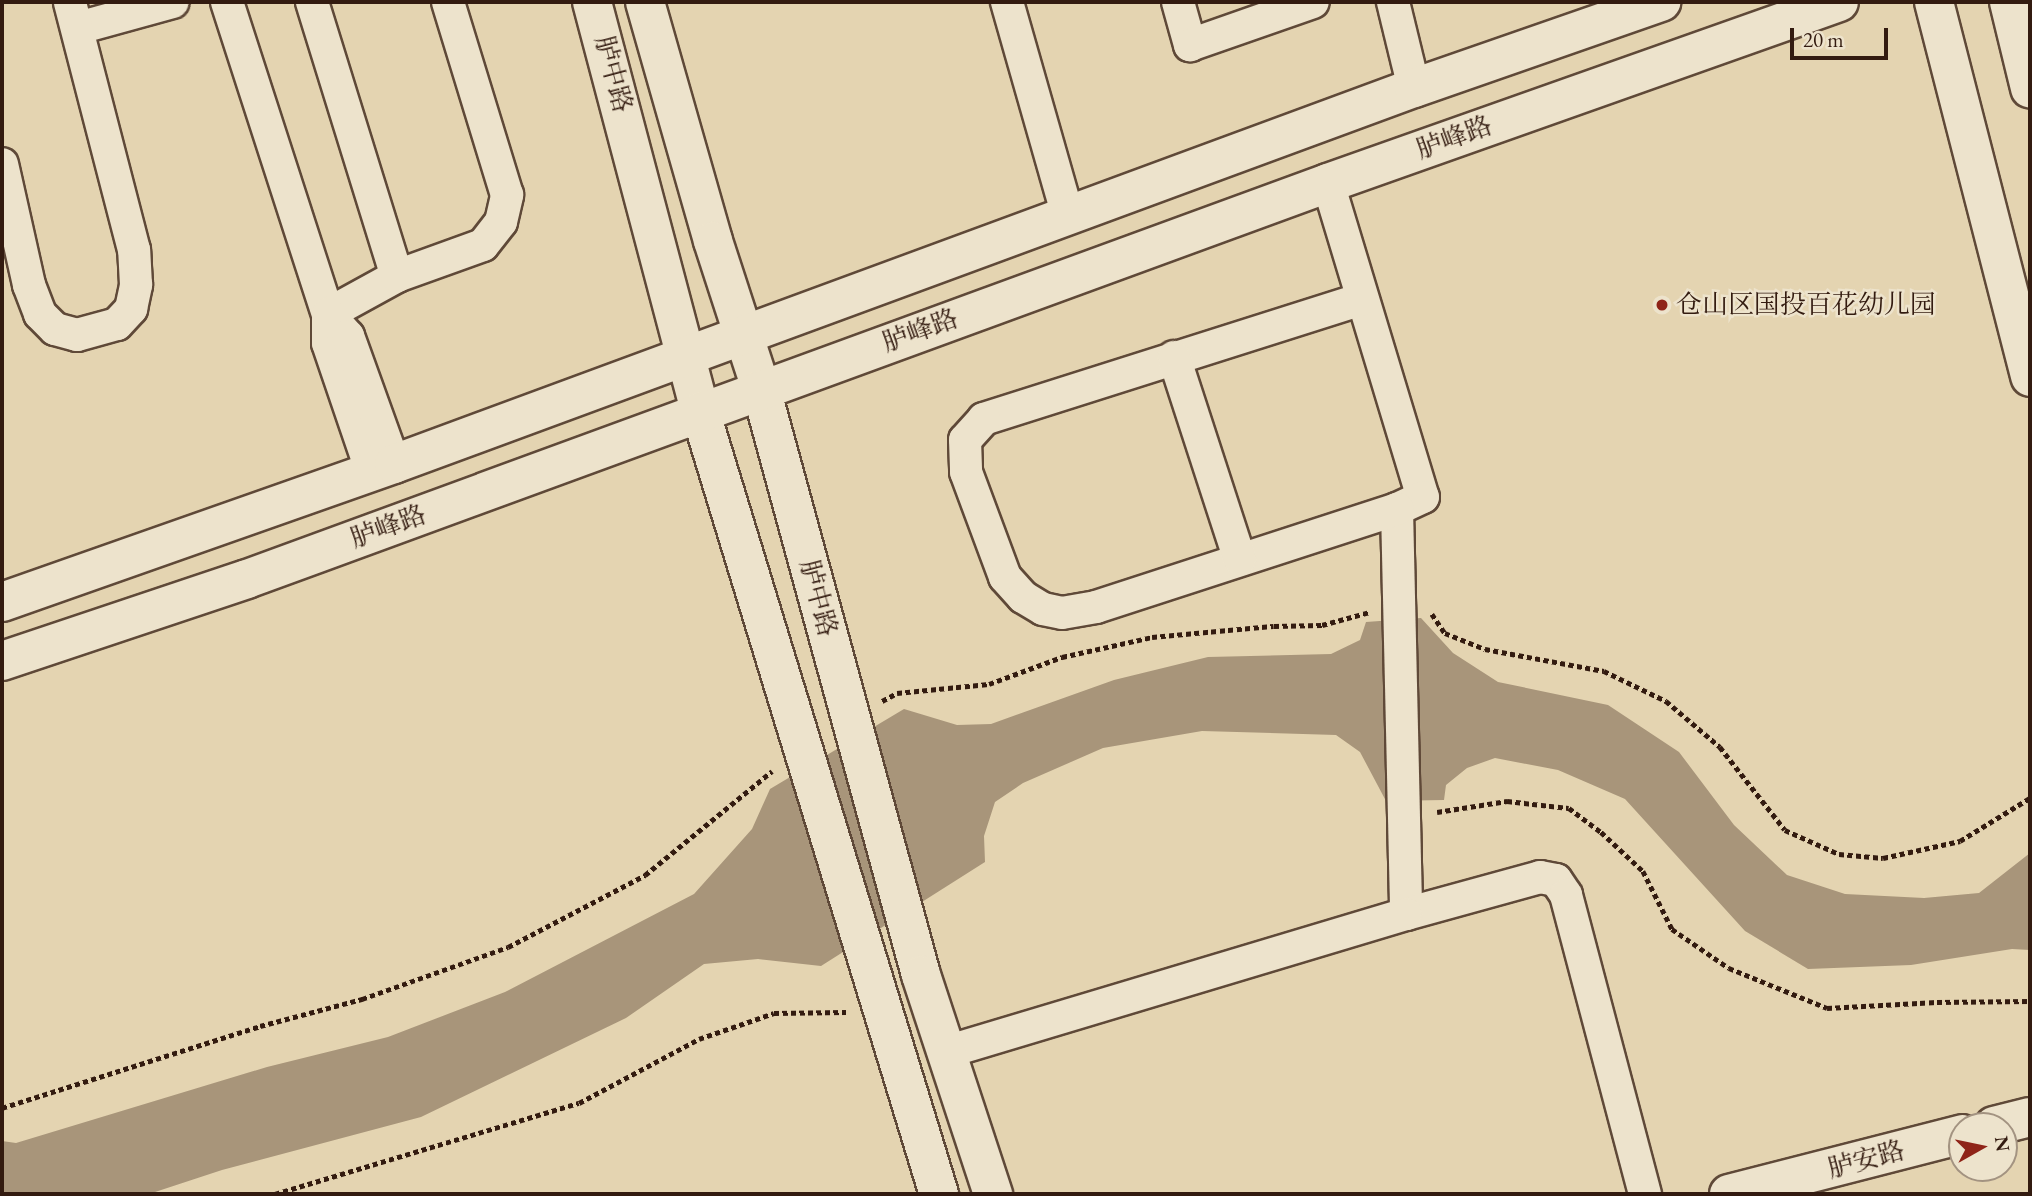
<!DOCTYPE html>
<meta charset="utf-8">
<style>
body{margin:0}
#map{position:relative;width:2032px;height:1196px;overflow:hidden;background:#e4d4b1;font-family:"EB Garamond","Noto Serif SC",serif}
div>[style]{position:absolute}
.water>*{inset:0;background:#a8957a}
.path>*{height:4.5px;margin-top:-2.25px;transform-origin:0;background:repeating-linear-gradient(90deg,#331b10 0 5px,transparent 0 8.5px)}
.roads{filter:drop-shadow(2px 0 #5f4938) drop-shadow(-2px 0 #5f4938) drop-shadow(0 2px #5f4938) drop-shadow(0 -2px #5f4938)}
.street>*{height:32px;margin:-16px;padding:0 16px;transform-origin:16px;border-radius:16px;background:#ede3cc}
.secondary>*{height:38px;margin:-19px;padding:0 19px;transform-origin:19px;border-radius:19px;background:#ede3cc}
.dots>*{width:19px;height:19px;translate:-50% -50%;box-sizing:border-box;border:4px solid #ede3cc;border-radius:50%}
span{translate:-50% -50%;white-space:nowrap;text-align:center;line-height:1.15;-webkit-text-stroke:5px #ede3cc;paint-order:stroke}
.street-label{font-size:26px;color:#331b10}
.poi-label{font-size:26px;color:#331b10}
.left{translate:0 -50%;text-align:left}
.frame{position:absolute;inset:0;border:4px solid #331b10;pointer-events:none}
.north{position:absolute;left:1948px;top:1112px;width:70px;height:70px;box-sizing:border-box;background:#ede3cc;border:2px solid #a39381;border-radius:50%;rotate:81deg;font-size:19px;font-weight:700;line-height:28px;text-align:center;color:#331b10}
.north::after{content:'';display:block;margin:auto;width:24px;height:32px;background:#8f2418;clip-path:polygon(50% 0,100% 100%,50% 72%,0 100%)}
.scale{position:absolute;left:1790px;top:28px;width:98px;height:32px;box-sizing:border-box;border:4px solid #331b10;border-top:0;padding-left:9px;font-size:21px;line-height:24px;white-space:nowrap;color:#331b10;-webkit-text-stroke:5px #ede3cc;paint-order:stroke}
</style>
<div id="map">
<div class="water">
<div style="clip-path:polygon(1421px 618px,1453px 653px,1498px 682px,1608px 705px,1679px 752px,1734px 825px,1787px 875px,1845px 894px,1924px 898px,1979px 893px,2030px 853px,2030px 950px,2012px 949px,1911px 965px,1808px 969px,1745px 931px,1625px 799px,1558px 770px,1495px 758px,1467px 768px,1446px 785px,1444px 800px,1386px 801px,1360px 752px,1336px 735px,1202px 731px,1103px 748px,1023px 783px,995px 802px,984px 836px,985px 862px,821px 966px,758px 959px,704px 964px,626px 1018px,421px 1117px,222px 1170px,149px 1194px,2px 1194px,2px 1141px,16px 1143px,267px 1067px,388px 1037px,505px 992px,694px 894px,752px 829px,770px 789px,904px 709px,957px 725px,991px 724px,1114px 680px,1208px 657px,1331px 654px,1360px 640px,1366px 622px)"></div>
</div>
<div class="path">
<div style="left:1432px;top:614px;width:23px;rotate:56deg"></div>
<div style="left:1445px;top:633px;width:43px;rotate:21.8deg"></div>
<div style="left:1485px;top:649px;width:121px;rotate:10.5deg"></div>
<div style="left:1604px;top:671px;width:69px;rotate:25.8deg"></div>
<div style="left:1666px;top:701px;width:71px;rotate:40.4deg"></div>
<div style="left:1720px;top:747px;width:105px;rotate:51.9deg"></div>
<div style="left:1785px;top:830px;width:59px;rotate:24deg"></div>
<div style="left:1839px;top:854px;width:44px;rotate:5.2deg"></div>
<div style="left:1883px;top:858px;width:79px;rotate:-12.4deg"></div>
<div style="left:1960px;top:841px;width:82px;rotate:-31.6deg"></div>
<div style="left:882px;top:701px;width:17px;rotate:-28deg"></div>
<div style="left:897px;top:693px;width:92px;rotate:-5.6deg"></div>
<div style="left:989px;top:684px;width:78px;rotate:-20.3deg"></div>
<div style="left:1062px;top:657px;width:92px;rotate:-12.5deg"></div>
<div style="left:1152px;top:637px;width:122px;rotate:-5.2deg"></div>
<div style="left:1274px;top:626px;width:48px;rotate:-1.2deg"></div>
<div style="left:1322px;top:625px;width:50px;rotate:-15.2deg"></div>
<div style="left:1437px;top:812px;width:71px;rotate:-8.9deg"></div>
<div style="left:1507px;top:801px;width:62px;rotate:6.4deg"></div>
<div style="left:1569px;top:808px;width:40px;rotate:37deg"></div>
<div style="left:1601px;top:832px;width:57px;rotate:42.9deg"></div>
<div style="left:1643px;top:871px;width:65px;rotate:63.4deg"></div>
<div style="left:1672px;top:929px;width:69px;rotate:34.4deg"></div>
<div style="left:1729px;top:968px;width:106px;rotate:22.2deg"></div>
<div style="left:1827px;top:1008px;width:110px;rotate:-3.1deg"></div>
<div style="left:1937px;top:1002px;width:93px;rotate:-0.6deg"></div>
<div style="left:2px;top:1108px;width:271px;rotate:-17.6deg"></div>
<div style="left:260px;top:1026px;width:106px;rotate:-14.8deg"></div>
<div style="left:362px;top:999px;width:155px;rotate:-19.6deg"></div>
<div style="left:508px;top:947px;width:155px;rotate:-27.7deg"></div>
<div style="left:645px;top:875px;width:164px;rotate:-39.3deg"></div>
<div style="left:275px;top:1194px;width:317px;rotate:-16.7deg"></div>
<div style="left:579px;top:1103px;width:136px;rotate:-28.1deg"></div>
<div style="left:699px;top:1039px;width:79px;rotate:-19.1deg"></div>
<div style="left:774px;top:1013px;width:72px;rotate:-0.8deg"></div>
</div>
<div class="roads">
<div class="street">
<div style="left:227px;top:2px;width:328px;rotate:72.1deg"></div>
<div style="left:328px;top:314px;width:29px;rotate:90deg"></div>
<div style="left:328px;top:343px;width:136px;rotate:71.2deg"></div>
<div style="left:312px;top:2px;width:287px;rotate:72.8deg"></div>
<div style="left:1007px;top:2px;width:223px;rotate:74.1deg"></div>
<div style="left:1178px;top:2px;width:45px;rotate:74.4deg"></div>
<div style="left:1190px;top:45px;width:130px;rotate:-19.3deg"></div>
<div style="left:1393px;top:2px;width:89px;rotate:76.3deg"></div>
<div style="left:78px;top:28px;width:98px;rotate:-15.3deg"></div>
<div style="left:2px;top:164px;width:124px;rotate:77.4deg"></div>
<div style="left:29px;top:285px;width:31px;rotate:69deg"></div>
<div style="left:40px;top:314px;width:21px;rotate:45deg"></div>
<div style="left:55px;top:329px;width:23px;rotate:15deg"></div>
<div style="left:77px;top:335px;width:41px;rotate:-15.4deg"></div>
<div style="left:117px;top:324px;width:21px;rotate:-47deg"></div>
<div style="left:131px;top:309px;width:25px;rotate:-78deg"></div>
<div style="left:136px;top:285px;width:35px;rotate:-93deg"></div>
<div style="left:134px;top:250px;width:256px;rotate:-104.5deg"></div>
<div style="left:1328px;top:183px;width:328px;rotate:73.2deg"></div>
<div style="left:1423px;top:497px;width:29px;rotate:155deg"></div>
<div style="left:1397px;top:509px;width:405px;rotate:88.7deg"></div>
<div style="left:1406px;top:914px;width:139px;rotate:-15.4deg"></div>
<div style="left:1540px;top:877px;width:16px;rotate:11deg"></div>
<div style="left:1556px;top:880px;width:18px;rotate:56deg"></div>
<div style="left:1566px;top:895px;width:309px;rotate:75.2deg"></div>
<div style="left:1362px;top:299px;width:397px;rotate:162.4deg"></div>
<div style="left:984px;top:419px;width:28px;rotate:132deg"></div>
<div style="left:965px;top:440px;width:32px;rotate:88deg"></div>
<div style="left:966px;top:472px;width:112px;rotate:69.6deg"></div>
<div style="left:1005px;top:577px;width:27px;rotate:48deg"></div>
<div style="left:1023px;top:597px;width:23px;rotate:31deg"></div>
<div style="left:1043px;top:609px;width:19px;rotate:12deg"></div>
<div style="left:1062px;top:613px;width:35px;rotate:-10deg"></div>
<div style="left:1096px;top:607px;width:317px;rotate:-18deg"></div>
<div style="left:328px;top:314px;width:79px;rotate:-28.8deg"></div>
<div style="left:397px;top:276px;width:91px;rotate:-19.8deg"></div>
<div style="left:483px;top:245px;width:29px;rotate:-52deg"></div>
<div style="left:501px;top:222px;width:28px;rotate:-77deg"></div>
<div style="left:507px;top:195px;width:202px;rotate:-107deg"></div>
<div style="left:328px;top:314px;width:30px;rotate:48deg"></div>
<div style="left:348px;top:336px;width:136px;rotate:70.2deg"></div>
<div style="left:1174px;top:357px;width:213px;rotate:72deg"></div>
<div style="left:946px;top:1052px;width:480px;rotate:-16.7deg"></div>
</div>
<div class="secondary">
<div style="left:592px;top:2px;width:423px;rotate:75.2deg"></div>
<div style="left:700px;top:411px;width:819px;rotate:73.03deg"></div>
<div style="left:645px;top:2px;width:248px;rotate:74.1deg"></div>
<div style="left:713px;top:241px;width:156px;rotate:72deg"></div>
<div style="left:761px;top:389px;width:607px;rotate:74.73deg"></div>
<div style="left:921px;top:975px;width:231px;rotate:71.8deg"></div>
<div style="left:1934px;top:2px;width:387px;rotate:75.6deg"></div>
<div style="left:2009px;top:2px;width:89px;rotate:76.3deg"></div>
<div style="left:2px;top:602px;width:416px;rotate:-19.4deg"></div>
<div style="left:394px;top:464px;width:1087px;rotate:-20.24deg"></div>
<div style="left:1414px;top:88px;width:262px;rotate:-19.2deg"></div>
<div style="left:2px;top:661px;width:258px;rotate:-18.5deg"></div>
<div style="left:247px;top:579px;width:1151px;rotate:-20.12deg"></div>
<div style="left:1328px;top:183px;width:542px;rotate:-19.5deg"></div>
<div style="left:1994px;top:1126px;width:37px;rotate:-14deg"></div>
<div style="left:1729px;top:1194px;width:241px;rotate:-14.4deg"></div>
</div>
</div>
<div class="dots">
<div style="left:1662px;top:305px;background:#8f2418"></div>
</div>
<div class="street-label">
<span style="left:613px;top:74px;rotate:75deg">胪中路</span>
<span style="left:1454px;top:138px;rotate:-20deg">胪峰路</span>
<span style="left:920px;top:331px;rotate:-20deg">胪峰路</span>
<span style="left:388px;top:527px;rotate:-20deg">胪峰路</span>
<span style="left:818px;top:598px;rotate:75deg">胪中路</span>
<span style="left:1866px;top:1160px;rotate:-15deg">胪安路</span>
</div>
<div class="poi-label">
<span class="left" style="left:1676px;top:305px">仓山区国投百花幼儿园</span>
</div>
<div class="frame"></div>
<div class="north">N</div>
<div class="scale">20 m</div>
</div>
